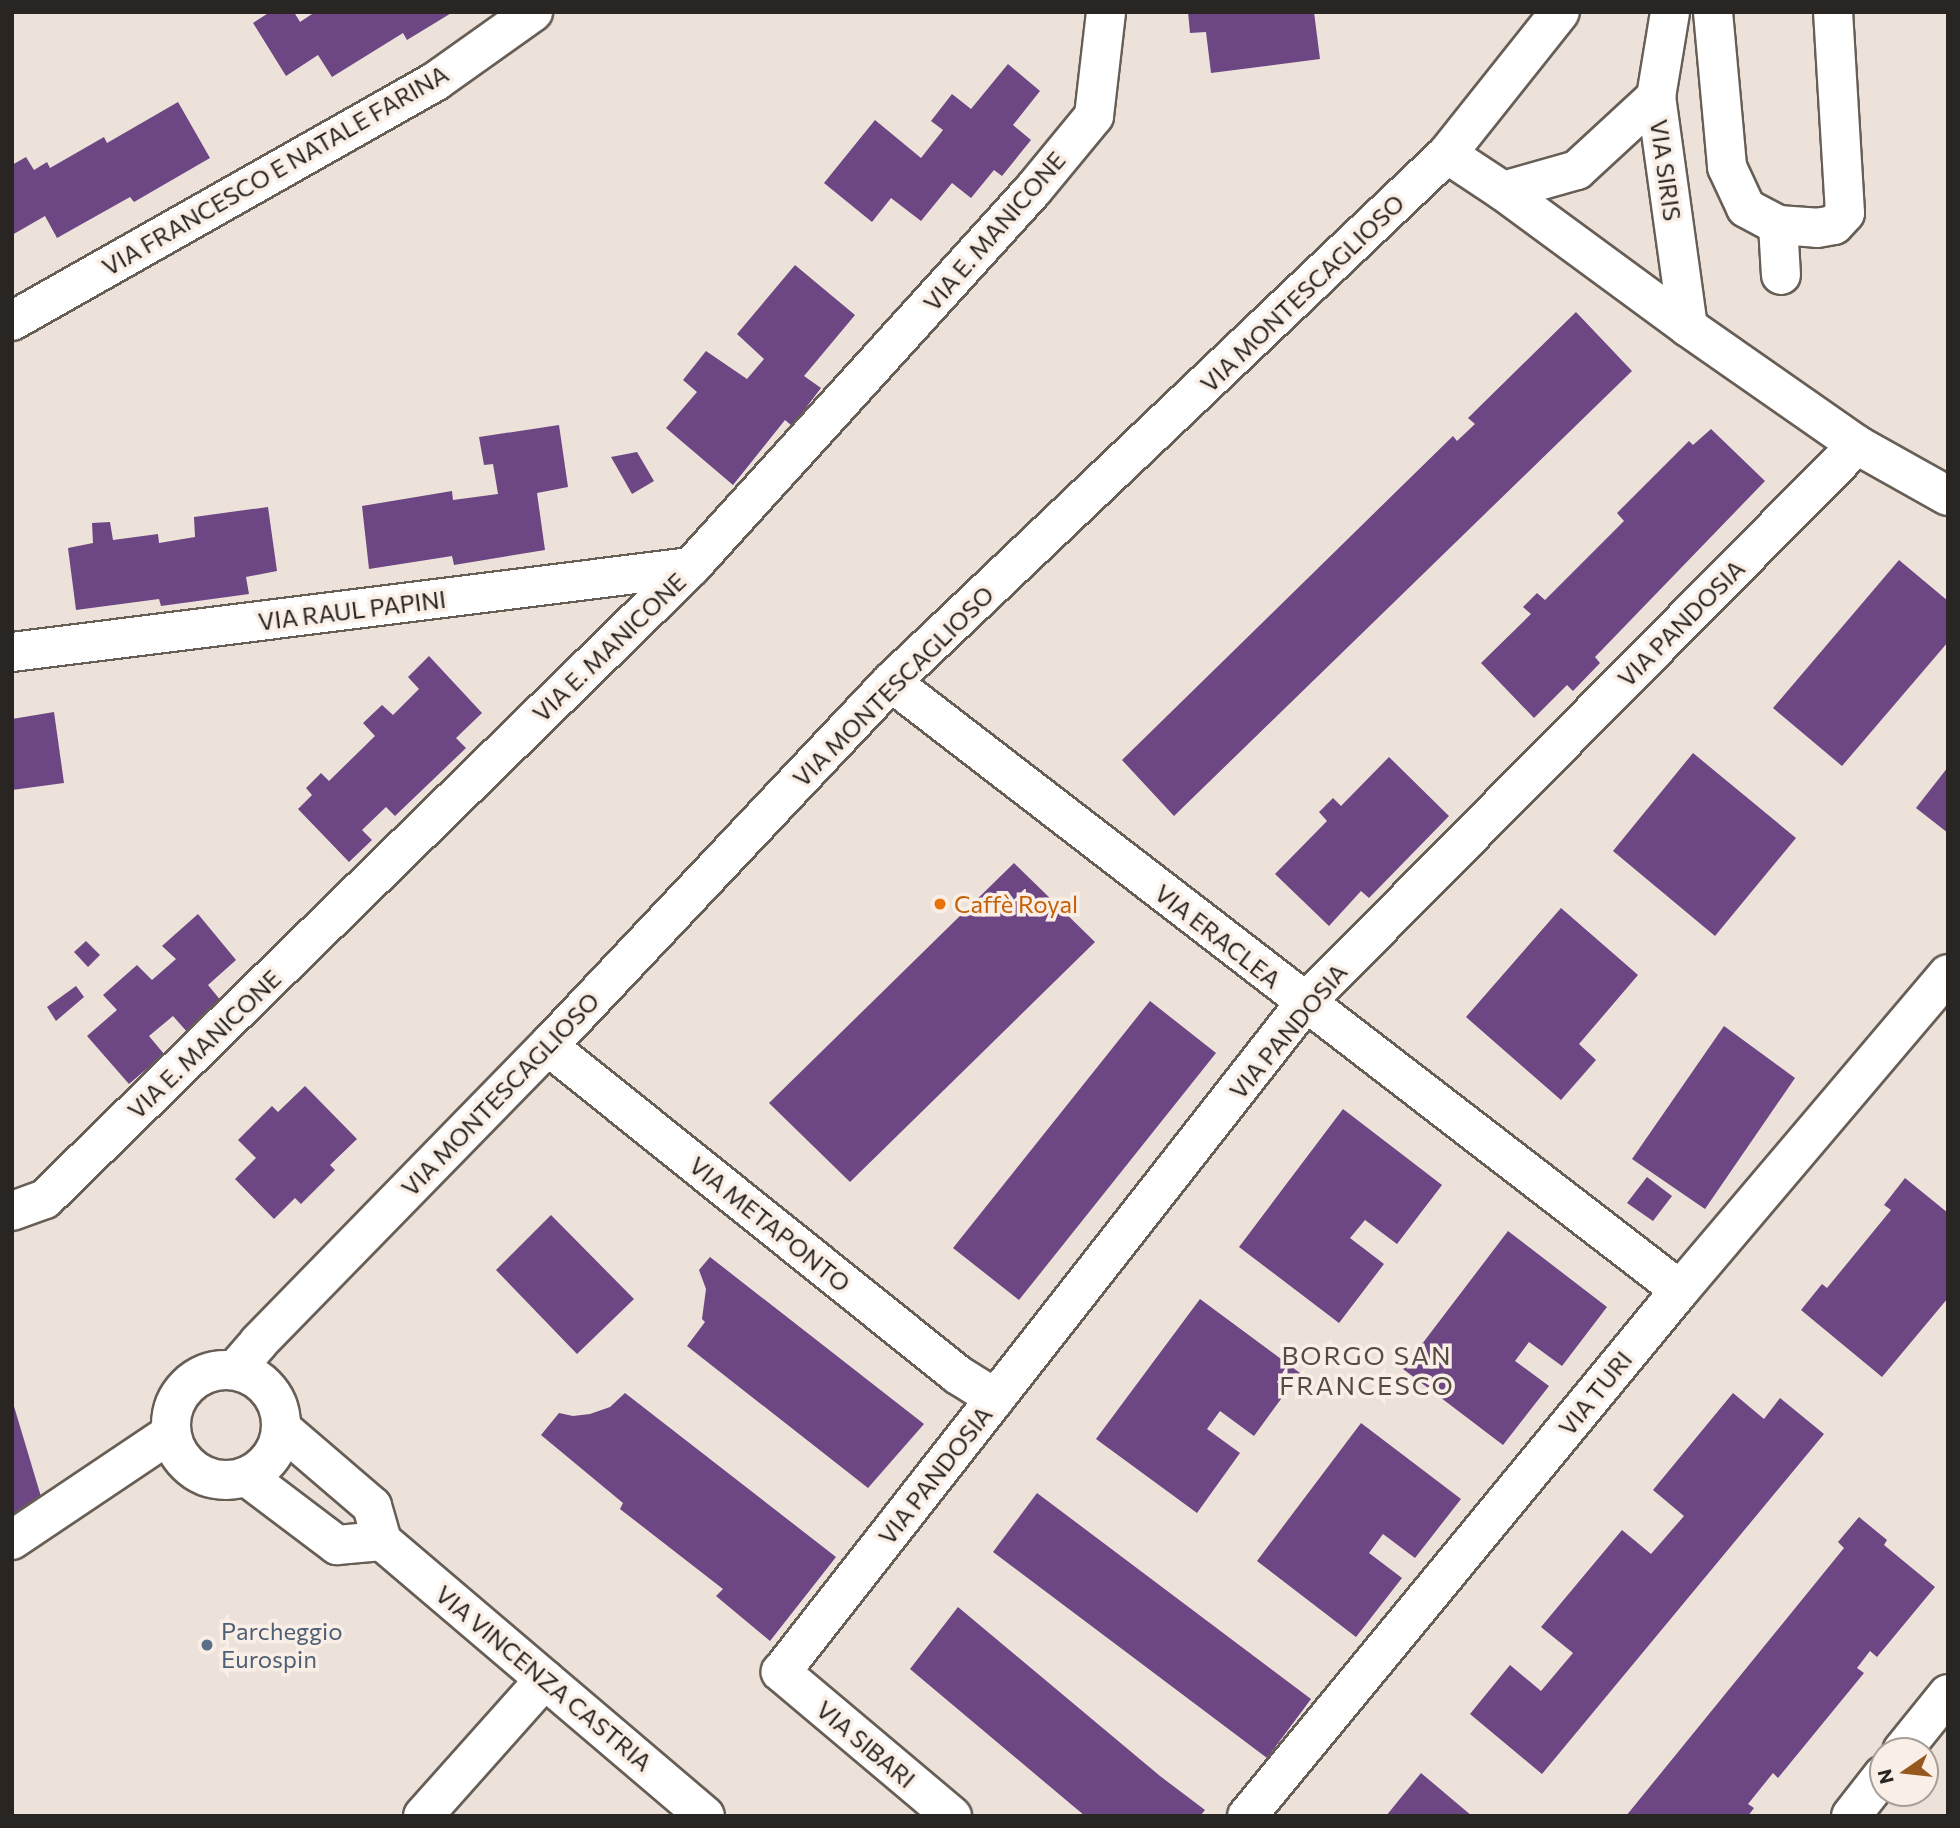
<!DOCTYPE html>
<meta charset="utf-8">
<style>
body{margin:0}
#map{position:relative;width:1960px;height:1828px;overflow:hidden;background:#ede2d9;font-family:Commissioner,sans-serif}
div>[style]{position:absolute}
.building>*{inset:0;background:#6d4684}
.roads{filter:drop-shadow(2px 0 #675e56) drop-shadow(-2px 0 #675e56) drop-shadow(0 2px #675e56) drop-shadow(0 -2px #675e56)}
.minor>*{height:38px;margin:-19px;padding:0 19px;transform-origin:19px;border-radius:19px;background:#fff}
.major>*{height:38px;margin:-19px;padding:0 19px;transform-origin:19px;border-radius:19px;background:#fff}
.major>.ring{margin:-19px;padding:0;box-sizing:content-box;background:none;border:38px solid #fff;border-radius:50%}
.dots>*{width:19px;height:19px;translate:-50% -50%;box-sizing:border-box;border:4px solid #faefe6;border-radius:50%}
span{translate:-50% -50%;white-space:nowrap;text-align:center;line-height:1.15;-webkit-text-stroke:7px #faefe6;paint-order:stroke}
.street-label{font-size:24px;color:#292522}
.food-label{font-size:24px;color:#c56008}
.left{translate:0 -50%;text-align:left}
.service-label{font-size:24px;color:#4e5e75}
.neighbourhood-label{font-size:26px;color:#544b43;letter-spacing:2px}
.frame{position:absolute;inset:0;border:14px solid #292522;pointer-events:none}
.north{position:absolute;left:1869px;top:1737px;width:70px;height:70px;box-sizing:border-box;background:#faefe6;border:2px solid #a69e98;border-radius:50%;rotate:256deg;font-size:19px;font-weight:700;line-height:28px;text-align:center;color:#292522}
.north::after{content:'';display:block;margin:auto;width:24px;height:32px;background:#96581d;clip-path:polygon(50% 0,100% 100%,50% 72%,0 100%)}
</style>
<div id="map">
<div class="building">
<div style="clip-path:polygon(270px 12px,294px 12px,300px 22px,315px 12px,453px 12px,407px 40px,403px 33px,332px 77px,318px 55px,286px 76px,253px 23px)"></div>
<div style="clip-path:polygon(1188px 12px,1314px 12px,1320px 59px,1211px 73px,1206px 32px,1190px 33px)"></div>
<div style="clip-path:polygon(1008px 64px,1040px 91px,1013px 125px,1031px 140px,1002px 176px,994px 170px,971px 198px,952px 183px,921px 221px,891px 198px,872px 222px,824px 183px,875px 120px,921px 158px,943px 130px,931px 121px,952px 94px,971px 109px)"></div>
<div style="clip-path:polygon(178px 102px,210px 158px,134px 202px,130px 197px,57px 238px,45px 216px,12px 235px,12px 165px,26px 157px,34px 170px,47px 162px,50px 168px,104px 137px,107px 143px)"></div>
<div style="clip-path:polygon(795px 265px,855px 315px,804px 376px,821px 388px,792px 426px,785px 420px,733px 485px,666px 428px,697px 392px,683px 380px,706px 351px,747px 379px,764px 359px,737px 334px)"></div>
<div style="clip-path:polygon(1576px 312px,1632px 371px,1174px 816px,1122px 760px,1453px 436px,1457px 441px,1475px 424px,1468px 418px)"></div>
<div style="clip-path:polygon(559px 425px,568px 487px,537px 493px,545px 550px,454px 565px,452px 556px,369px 569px,362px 506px,452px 491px,453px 500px,498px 494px,493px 464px,484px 465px,479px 437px)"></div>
<div style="clip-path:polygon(1711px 429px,1765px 481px,1595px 657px,1600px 663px,1573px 691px,1567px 685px,1534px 718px,1481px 663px,1531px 614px,1523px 607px,1537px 593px,1545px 600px,1624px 521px,1617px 513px,1689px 441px,1693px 445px)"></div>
<div style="clip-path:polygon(637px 452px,654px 481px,632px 494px,611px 457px)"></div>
<div style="clip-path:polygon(268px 507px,277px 571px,246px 577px,249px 594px,161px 606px,159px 599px,76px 610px,68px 548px,93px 543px,92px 523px,110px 522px,113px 540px,158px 534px,159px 543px,195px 537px,194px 517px)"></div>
<div style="clip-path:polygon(1899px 560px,1948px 601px,1948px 642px,1842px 766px,1773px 708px)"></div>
<div style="clip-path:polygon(429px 656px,482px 713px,456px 738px,466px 748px,395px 816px,386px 807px,362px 830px,372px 840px,349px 862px,298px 809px,312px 795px,306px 788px,321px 773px,329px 781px,375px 736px,363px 723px,382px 705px,393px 715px,419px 689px,408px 677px)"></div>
<div style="clip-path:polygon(54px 712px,64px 783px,12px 790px,12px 719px)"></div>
<div style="clip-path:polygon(1693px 753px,1796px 838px,1715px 936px,1613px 851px)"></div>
<div style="clip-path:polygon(1389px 757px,1449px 816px,1369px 898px,1361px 891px,1329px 926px,1275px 874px,1327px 821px,1319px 812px,1333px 798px,1341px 806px)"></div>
<div style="clip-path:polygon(1948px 767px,1948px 833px,1916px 808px)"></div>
<div style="clip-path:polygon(1014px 863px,1095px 942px,850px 1182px,769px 1103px)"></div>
<div style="clip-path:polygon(1561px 908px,1638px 975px,1579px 1044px,1596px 1060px,1561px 1100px,1466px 1017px)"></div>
<div style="clip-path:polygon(198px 914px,236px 960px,208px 985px,222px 1002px,188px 1033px,173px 1016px,149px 1036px,164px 1054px,129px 1084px,87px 1036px,117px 1010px,103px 995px,137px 965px,152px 980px,176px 959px,162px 946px)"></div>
<div style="clip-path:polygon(86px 941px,100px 955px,88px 967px,74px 952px)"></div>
<div style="clip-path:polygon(76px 986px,84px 997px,56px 1021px,47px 1007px)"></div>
<div style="clip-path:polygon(1150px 1001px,1216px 1053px,1019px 1300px,953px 1248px)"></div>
<div style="clip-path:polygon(1724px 1026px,1795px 1078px,1705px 1209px,1632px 1159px)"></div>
<div style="clip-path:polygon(305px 1086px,357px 1139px,330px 1165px,335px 1170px,301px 1204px,295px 1198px,274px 1219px,235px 1179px,256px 1158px,238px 1140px,272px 1106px,278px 1112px)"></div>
<div style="clip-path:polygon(1343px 1109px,1442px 1185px,1397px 1244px,1365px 1220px,1350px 1238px,1384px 1264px,1339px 1323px,1239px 1247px)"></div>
<div style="clip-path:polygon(1647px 1177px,1672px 1196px,1653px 1221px,1627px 1203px)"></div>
<div style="clip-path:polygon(1905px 1178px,1948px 1213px,1948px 1298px,1882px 1377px,1801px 1310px,1822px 1284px,1827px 1288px,1891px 1210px,1884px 1205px)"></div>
<div style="clip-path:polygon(551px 1215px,634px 1299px,577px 1354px,496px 1270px)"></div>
<div style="clip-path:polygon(1508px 1231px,1607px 1307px,1562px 1366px,1529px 1342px,1515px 1361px,1549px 1386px,1503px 1445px,1403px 1369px)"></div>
<div style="clip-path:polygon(710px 1257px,924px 1424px,868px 1488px,687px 1346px,705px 1322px,702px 1319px,706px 1289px,699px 1270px)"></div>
<div style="clip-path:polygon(1200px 1299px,1300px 1373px,1254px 1436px,1220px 1411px,1207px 1429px,1240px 1453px,1197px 1513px,1096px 1439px)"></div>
<div style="clip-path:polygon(625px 1393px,836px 1557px,770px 1641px,716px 1596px,723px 1589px,620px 1509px,623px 1503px,541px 1435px,559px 1413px,573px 1416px,590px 1414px,610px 1407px)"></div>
<div style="clip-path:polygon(1733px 1393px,1764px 1419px,1780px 1398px,1824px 1434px,1542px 1774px,1470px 1714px,1510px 1665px,1541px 1691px,1573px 1653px,1541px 1627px,1622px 1530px,1651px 1554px,1684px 1516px,1653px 1490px)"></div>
<div style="clip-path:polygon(13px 1403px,45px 1510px,12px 1515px)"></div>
<div style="clip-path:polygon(1361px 1423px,1461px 1499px,1415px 1558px,1383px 1534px,1369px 1553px,1402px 1578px,1356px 1637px,1257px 1561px)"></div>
<div style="clip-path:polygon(1037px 1493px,1311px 1699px,1267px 1758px,993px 1552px)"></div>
<div style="clip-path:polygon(1859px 1517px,1887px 1540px,1884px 1545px,1935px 1587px,1877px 1657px,1870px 1651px,1857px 1668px,1864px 1673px,1778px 1778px,1773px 1773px,1748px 1804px,1754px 1808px,1748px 1816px,1626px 1816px,1844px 1548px,1838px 1542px)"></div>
<div style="clip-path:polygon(958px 1607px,1160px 1776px,1205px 1810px,1200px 1816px,1085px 1816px,910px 1669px)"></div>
<div style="clip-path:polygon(1421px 1773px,1472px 1816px,1386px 1816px)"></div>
</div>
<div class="roads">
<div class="minor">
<div style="left:1713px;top:12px;width:156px;rotate:84.8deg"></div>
<div style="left:1727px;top:167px;width:45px;rotate:65.1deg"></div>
<div style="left:1746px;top:208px;width:36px;rotate:28deg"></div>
<div style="left:1778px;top:225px;width:50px;rotate:86.6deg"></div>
<div style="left:1447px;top:154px;width:67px;rotate:33.5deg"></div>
<div style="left:1503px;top:191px;width:230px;rotate:36.3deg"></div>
<div style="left:1688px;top:327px;width:232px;rotate:-97.9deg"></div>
<div style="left:1656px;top:97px;width:86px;rotate:-80.6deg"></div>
<div style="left:1503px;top:191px;width:77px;rotate:-15.8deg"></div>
<div style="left:1577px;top:170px;width:108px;rotate:-42.7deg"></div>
<div style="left:1778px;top:225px;width:39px;rotate:4deg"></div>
<div style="left:1817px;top:228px;width:17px;rotate:-10deg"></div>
<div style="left:1834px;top:225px;width:16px;rotate:-47deg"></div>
<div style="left:1845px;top:213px;width:201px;rotate:-93.4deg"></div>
<div style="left:12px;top:321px;width:487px;rotate:-29.5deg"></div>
<div style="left:436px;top:81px;width:119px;rotate:-35.4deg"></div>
<div style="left:1688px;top:327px;width:206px;rotate:34.9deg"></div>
<div style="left:1857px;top:445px;width:104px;rotate:29.3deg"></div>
<div style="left:12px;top:652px;width:684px;rotate:-7.14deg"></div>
<div style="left:891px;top:682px;width:996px;rotate:37.62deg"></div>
<div style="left:548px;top:1046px;width:526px;rotate:38.74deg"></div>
<div style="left:958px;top:1375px;width:44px;rotate:31.9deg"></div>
<div style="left:12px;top:1211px;width:35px;rotate:-20deg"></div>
<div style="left:45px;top:1199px;width:904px;rotate:-44.37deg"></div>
<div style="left:691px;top:567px;width:509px;rotate:-47.79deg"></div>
<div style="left:1033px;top:190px;width:96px;rotate:-50.5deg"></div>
<div style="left:1094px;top:116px;width:105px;rotate:-83.4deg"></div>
<div style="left:281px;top:1428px;width:120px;rotate:40.6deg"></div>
<div style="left:372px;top:1506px;width:36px;rotate:74deg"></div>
<div style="left:382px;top:1541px;width:424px;rotate:40.4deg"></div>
<div style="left:247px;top:1477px;width:113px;rotate:37.1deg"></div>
<div style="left:337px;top:1545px;width:45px;rotate:-5.1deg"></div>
<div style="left:1902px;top:1751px;width:73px;rotate:-51.1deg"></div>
<div style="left:423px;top:1816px;width:183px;rotate:-48.3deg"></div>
<div style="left:952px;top:1816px;width:224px;rotate:-139.9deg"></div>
<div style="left:781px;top:1672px;width:850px;rotate:-51.93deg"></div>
<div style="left:1305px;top:1003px;width:785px;rotate:-45.31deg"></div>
<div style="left:1247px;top:1816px;width:681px;rotate:-50.54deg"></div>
<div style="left:1680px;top:1290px;width:414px;rotate:-49.7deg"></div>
<div style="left:1851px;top:1816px;width:52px;rotate:-52deg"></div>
</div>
<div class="major">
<div class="ring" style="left:171px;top:1370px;width:72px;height:72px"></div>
<div style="left:235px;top:1370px;width:37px;rotate:-49deg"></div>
<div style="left:259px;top:1342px;width:414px;rotate:-45.7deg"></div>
<div style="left:548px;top:1046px;width:500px;rotate:-46.7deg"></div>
<div style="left:891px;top:682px;width:767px;rotate:-43.52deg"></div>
<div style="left:1447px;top:154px;width:181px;rotate:-51.5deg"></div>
<div style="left:12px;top:1540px;width:190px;rotate:-33.9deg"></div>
</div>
</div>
<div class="dots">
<div style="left:940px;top:904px;background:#e8710a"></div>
<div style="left:207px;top:1645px;background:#5c6f8a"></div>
</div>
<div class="street-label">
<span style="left:275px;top:170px;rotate:-30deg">VIA FRANCESCO E NATALE FARINA</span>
<span style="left:1666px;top:170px;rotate:82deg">VIA SIRIS</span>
<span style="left:994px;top:231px;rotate:-49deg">VIA E. MANICONE</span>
<span style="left:1302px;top:293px;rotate:-44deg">VIA MONTESCAGLIOSO</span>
<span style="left:352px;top:610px;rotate:-7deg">VIA RAUL PAPINI</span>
<span style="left:1681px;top:623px;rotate:-45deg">VIA PANDOSIA</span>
<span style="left:609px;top:647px;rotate:-44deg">VIA E. MANICONE</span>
<span style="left:893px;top:686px;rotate:-45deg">VIA MONTESCAGLIOSO</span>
<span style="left:1218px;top:936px;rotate:38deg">VIA ERACLEA</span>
<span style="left:1288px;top:1031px;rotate:-50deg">VIA PANDOSIA</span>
<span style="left:204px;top:1044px;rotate:-44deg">VIA E. MANICONE</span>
<span style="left:500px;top:1094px;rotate:-46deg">VIA MONTESCAGLIOSO</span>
<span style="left:770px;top:1224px;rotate:39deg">VIA METAPONTO</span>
<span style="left:1595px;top:1393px;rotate:-51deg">VIA TURI</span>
<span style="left:935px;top:1475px;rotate:-52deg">VIA PANDOSIA</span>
<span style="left:544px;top:1678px;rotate:40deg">VIA VINCENZA CASTRIA</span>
<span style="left:866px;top:1744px;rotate:40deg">VIA SIBARI</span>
</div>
<div class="food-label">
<span class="left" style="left:954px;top:904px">Caffè Royal</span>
</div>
<div class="service-label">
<span class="left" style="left:221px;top:1645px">Parcheggio<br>Eurospin</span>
</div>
<div class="neighbourhood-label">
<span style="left:1367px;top:1370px">BORGO SAN<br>FRANCESCO</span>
</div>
<div class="frame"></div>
<div class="north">N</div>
</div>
